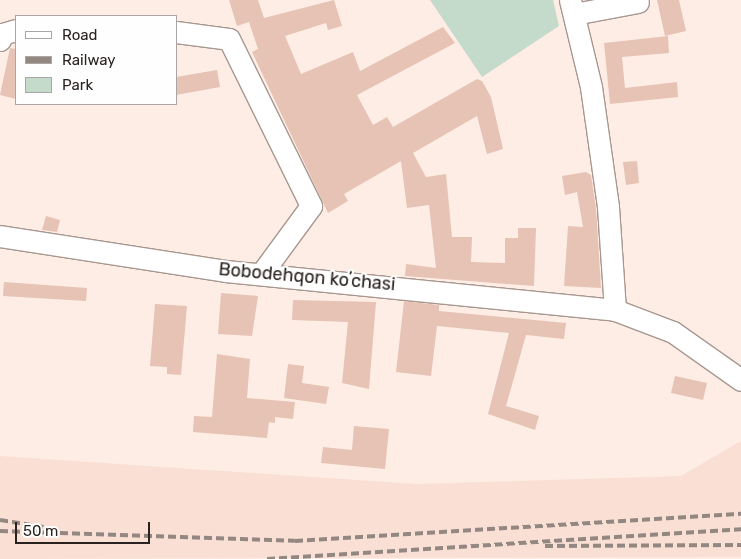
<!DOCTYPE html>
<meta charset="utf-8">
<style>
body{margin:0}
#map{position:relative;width:741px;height:559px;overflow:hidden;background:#feede5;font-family:Rubik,sans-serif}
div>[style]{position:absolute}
.built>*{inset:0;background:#f9dfd4}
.green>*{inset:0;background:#c4dbcb}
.building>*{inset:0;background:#e6c3b4}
.roads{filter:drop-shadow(1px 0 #a79790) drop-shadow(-1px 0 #a79790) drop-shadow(0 1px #a79790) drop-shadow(0 -1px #a79790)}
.minor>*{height:21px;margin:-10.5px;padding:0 10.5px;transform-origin:10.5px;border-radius:10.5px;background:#fff}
.rail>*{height:4px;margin-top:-2px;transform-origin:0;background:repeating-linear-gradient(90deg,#938782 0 8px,transparent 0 12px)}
span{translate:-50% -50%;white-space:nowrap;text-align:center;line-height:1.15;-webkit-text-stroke:4.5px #fefefe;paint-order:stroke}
.street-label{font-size:18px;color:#29221f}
.legend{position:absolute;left:15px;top:15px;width:162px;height:90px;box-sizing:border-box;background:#fefefe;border:1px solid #a9a6a5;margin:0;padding:6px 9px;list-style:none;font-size:15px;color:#29221f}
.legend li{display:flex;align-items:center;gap:10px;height:25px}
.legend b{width:25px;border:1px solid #a9a6a5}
.scale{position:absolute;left:15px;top:522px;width:135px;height:22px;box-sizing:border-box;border:2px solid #29221f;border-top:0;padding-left:6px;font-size:15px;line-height:18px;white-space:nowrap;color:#29221f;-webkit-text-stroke:4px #fefefe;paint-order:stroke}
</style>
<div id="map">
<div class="built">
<div style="clip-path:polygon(741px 441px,741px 557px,0 559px,0 456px,417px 484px,681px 476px)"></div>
</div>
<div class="green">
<div style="clip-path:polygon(430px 0,553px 0,559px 26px,482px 77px)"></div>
</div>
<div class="building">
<div style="clip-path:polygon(229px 0,258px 0,264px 18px,334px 0,342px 26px,328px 30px,326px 23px,285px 36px,301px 74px,353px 52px,360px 71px,443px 27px,455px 43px,357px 95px,373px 125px,387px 117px,393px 127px,477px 79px,482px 81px,491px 97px,503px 149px,487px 154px,477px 116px,413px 153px,426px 177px,446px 174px,452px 237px,472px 237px,471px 262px,505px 263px,505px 238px,518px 238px,518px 228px,536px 228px,534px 286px,405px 276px,406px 264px,436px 268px,429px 205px,407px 208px,401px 161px,344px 194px,348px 201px,328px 213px,252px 52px,258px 49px,249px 22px,237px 26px)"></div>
<div style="clip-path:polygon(657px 0,679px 0,686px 31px,665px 36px)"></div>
<div style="clip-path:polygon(668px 36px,669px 53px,622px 57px,625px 88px,677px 82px,678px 97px,610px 104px,604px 43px)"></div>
<div style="clip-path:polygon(10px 48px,16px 49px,16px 99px,0 95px)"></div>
<div style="clip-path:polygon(217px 70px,220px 87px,176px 95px,176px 77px)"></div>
<div style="clip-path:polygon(637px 161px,639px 183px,626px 185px,623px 162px)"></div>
<div style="clip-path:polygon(586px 172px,591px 175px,596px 208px,601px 288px,564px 286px,568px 226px,583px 227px,577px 192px,565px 195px,562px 176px)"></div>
<div style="clip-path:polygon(46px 216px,60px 220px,57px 232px,42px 230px)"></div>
<div style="clip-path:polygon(4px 282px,87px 288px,86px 301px,3px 296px)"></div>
<div style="clip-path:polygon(221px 293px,258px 296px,252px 336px,218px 334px)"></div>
<div style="clip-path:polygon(293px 300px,376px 302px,369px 389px,342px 383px,348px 322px,292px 320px)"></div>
<div style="clip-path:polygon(404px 301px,439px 305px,439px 311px,566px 323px,564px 339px,526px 335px,506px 406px,539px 416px,535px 430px,488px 414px,509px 333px,437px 326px,431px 376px,396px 372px)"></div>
<div style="clip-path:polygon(155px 304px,187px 306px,181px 375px,167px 374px,167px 367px,150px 366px)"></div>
<div style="clip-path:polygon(217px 354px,250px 359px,247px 398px,295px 402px,293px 419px,275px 417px,275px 423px,269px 422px,267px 438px,193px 432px,194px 416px,212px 417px)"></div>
<div style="clip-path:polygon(288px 364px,304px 366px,302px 383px,329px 387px,326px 404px,284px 398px)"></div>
<div style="clip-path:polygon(675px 376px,707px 383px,703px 400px,671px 393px)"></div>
<div style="clip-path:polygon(354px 426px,389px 429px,385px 469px,321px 463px,323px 447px,352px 450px)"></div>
</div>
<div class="roads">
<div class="minor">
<div style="left:570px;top:0;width:89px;rotate:76.4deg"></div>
<div style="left:591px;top:87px;width:121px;rotate:81.9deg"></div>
<div style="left:608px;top:207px;width:103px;rotate:86.1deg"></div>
<div style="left:574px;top:14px;width:65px;rotate:-10.6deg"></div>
<div style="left:176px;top:32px;width:53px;rotate:7.5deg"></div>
<div style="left:229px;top:39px;width:186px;rotate:63.8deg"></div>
<div style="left:311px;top:206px;width:84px;rotate:126.3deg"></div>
<div style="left:0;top:40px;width:6px;rotate:-72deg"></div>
<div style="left:2px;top:34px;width:15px;rotate:-16deg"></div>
<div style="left:0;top:236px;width:229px;rotate:8.8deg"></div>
<div style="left:226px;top:271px;width:391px;rotate:5.7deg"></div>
<div style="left:615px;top:310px;width:62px;rotate:20.8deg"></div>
<div style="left:673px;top:332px;width:83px;rotate:35.2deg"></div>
</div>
</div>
<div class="rail">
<div style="left:0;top:520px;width:44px;rotate:9.2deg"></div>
<div style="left:0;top:531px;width:295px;rotate:1.9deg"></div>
<div style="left:295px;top:541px;width:447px;rotate:-3.5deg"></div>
<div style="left:545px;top:546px;width:196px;rotate:-0.3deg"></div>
<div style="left:267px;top:559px;width:475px;rotate:-3.6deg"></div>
</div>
<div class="street-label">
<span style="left:307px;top:277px;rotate:5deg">Bobodehqon koʼchasi</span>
</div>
<ul class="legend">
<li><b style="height:6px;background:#fff"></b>Road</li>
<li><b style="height:6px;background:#938782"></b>Railway</li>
<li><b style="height:14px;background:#c4dbcb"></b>Park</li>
</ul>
<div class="scale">50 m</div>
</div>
